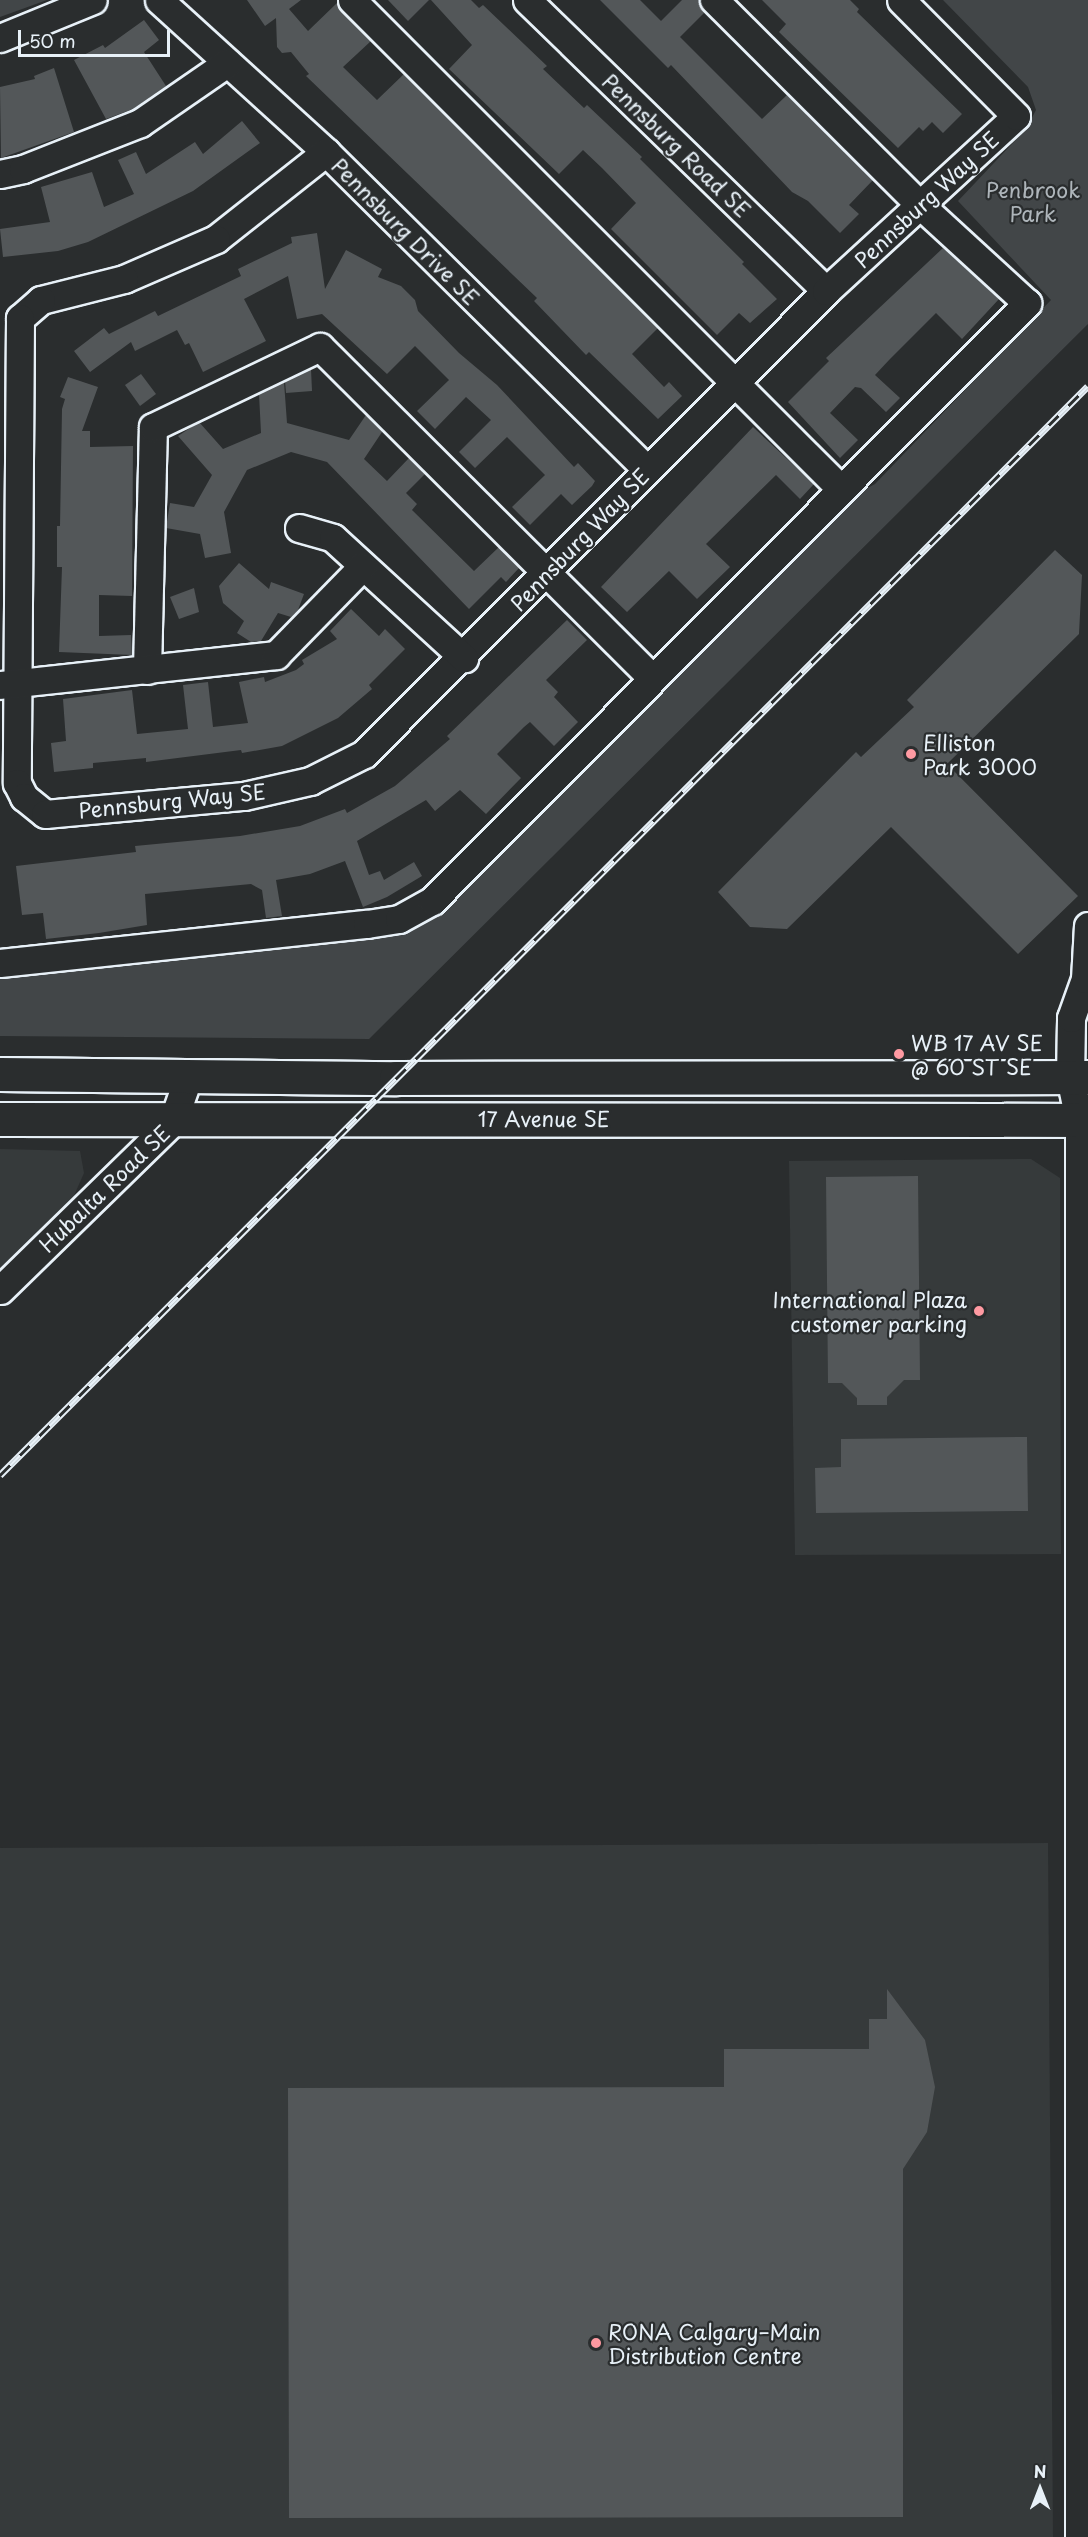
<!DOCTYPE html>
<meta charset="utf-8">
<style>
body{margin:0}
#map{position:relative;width:1088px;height:2537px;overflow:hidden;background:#2a2d2e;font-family:"Playpen Sans",sans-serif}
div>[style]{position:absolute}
.built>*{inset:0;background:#363a3b}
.green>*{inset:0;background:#424648}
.building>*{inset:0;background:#535759}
.roads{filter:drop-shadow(2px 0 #e8f1f8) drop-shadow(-2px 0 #e8f1f8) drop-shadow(0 2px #e8f1f8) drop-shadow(0 -2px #e8f1f8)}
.minor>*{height:27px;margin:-13.5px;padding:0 13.5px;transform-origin:13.5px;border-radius:13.5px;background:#2a2d2e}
.major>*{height:33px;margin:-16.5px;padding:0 16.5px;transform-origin:16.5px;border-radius:16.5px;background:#2a2d2e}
.rail>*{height:7px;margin-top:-3.5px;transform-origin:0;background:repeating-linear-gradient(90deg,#2a2d2e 0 14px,#e8f1f8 0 28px);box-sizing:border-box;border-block:2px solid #e8f1f8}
.dots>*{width:16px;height:16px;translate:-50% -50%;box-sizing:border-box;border:3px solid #2a2d2e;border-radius:50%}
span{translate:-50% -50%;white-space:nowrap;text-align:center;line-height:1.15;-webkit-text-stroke:4.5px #2a2d2e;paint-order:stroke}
.street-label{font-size:21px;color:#e8f1f8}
.park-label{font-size:21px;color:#aeb5ba}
.poi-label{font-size:21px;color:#e8f1f8}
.left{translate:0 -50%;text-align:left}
.right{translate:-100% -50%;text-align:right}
.north{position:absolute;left:1010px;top:2459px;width:60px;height:60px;-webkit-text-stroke:4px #2a2d2e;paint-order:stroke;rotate:0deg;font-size:16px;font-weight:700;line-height:24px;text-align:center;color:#e8f1f8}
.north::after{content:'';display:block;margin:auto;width:21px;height:27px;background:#e8f1f8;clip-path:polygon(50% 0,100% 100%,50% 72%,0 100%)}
.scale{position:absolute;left:18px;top:30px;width:152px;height:27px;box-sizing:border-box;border:3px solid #e8f1f8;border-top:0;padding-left:8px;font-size:18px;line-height:21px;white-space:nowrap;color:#e8f1f8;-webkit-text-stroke:4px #2a2d2e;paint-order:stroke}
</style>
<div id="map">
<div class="built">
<div style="clip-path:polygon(0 1149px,80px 1151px,84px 1173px,58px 1232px,0 1290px)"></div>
<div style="clip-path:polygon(1031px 1159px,1060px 1178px,1061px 1554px,795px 1555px,789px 1161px)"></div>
<div style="clip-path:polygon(1048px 1843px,1053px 2537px,0 2537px,0 1848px)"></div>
</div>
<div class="green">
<div style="clip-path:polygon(0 0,47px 0,0 17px)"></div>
<div style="clip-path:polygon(943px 0,1088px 0,1088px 324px,369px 1039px,0 1036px,0 975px,388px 934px,847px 499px,875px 484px,1051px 300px,958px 201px,1026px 129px,1036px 110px,1028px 87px)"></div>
</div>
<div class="building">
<div style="clip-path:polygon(247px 0,301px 0,289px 9px,308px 31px,337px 3px,371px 41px,343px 67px,377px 100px,404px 74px,658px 328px,632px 354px,664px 387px,669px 382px,682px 396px,658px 419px,589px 352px,586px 355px,534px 301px,537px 298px,306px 76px,309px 74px,291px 52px,282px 53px,277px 47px,276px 18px,265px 26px)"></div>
<div style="clip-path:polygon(388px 0,429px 0,408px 21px)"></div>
<div style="clip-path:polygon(431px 0,471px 0,479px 8px,483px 5px,547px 66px,543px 69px,584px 108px,587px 105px,642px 157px,640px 159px,744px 262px,742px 264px,777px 299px,750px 323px,739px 313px,717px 335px,611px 229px,636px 203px,602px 168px,583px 150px,559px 174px,449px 69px,472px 45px)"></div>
<div style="clip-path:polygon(600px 0,640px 0,661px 21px,682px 0,699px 0,704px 13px,680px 37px,762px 119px,787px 95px,873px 180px,849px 205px,859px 214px,840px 233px,808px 201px,792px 192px,671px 65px,668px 68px)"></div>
<div style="clip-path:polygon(762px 0,850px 0,859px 9px,857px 12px,962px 114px,943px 133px,932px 122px,923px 131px,919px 127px,898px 148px,779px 32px,786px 24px)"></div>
<div style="clip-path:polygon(144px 20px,159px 40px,144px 52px,166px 86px,133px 109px,106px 119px,74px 60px,103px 45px,105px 48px)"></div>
<div style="clip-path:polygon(54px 68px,74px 132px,1px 158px,0 87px,35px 79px,34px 76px)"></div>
<div style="clip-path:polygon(242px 121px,260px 143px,193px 191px,88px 242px,58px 251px,3px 257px,0 229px,50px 222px,41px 187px,92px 172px,104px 207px,134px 194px,118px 160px,136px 152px,146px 174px,195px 142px,203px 154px)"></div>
<div style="clip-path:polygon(317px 233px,325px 289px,346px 250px,382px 269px,378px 277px,401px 286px,415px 300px,418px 311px,459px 353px,497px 385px,574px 467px,578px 463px,595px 481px,592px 486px,572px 505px,561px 494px,530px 525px,512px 507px,545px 475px,507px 437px,475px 468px,459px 452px,491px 420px,466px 397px,435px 429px,417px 411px,449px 380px,415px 346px,387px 374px,322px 314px,297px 319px,288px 276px,244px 299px,266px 341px,203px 372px,189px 343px,185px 345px,177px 330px,135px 351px,131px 342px,90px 372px,74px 351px,104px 328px,109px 334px,155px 311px,158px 316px,241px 276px,238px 269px,292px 243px,291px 237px)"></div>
<div style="clip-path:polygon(943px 248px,999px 299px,962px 339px,936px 313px,890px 359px,875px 375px,900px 398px,886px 412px,861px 388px,855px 387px,830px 413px,858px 440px,840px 458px,788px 402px,829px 361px,826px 358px)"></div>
<div style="clip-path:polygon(311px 369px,312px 391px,286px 393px,285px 381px)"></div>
<div style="clip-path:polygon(141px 374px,156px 394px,140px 406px,125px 385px)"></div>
<div style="clip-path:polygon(68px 377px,98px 387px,82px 431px,90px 431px,90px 447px,133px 446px,132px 596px,99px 595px,99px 636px,131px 635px,132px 655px,59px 652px,62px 567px,57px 567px,57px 526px,60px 526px,62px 409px,65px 399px,60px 397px)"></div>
<div style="clip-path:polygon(284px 382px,287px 423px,349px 440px,366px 415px,382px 432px,364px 459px,387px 481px,409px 458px,425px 474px,406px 493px,417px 504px,412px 510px,474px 571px,499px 547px,519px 568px,506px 582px,501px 577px,469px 609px,327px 462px,291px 452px,247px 470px,224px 512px,231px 553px,205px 558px,200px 534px,166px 528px,170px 503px,194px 507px,212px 475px,178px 436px,199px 422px,223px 449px,261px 433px,259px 394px)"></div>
<div style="clip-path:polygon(753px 427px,814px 484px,800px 499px,776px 475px,706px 544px,730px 567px,697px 599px,669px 571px,627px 612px,601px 587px)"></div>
<div style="clip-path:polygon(1055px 550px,1082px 575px,1079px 634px,947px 764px,1078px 896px,1018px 954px,891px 827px,787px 929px,750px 927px,718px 892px,856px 752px,861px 757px,914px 707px,907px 700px)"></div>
<div style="clip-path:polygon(239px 563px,269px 589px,271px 582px,304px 594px,298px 610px,291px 617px,278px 613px,261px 641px,251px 642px,237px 633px,244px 621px,223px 603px,219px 586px)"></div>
<div style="clip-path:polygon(194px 588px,199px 612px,179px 619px,170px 597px)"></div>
<div style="clip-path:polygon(351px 609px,379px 636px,385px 629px,405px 649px,369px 685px,372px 689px,338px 718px,282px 746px,242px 753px,241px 750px,146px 762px,146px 758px,93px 763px,93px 768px,54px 772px,51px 743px,66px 741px,63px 699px,132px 690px,137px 734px,188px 729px,183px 685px,208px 682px,213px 727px,248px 723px,239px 682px,264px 677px,265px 682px,296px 670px,304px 664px,302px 660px,337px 639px,330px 631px)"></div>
<div style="clip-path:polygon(567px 620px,587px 640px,546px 680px,558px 692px,554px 697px,578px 722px,554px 746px,530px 722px,524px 727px,497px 754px,521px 778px,486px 814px,460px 790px,435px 811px,426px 800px,357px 841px,369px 875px,380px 871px,384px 880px,414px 862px,422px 876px,387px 897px,363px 907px,345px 861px,310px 874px,276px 880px,282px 916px,266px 918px,262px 890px,251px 884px,145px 894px,147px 925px,99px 933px,46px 939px,43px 913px,22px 915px,16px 866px,136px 852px,135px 846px,240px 836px,300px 826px,345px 809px,347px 813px,395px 786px,450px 739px,447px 736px)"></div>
<div style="clip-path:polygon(918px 1176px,920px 1380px,904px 1380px,887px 1397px,887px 1405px,857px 1405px,857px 1398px,842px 1383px,828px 1383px,826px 1177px)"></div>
<div style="clip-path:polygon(1027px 1437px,1028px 1511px,816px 1513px,815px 1468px,841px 1467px,841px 1439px)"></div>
<div style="clip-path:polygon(887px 1989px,925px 2040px,935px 2087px,927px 2132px,903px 2169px,903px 2517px,289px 2518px,288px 2088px,724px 2087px,724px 2049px,869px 2049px,869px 2019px,887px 2019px)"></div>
</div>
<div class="roads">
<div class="minor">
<div style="left:159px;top:0;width:226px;rotate:42.3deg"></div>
<div style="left:326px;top:152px;width:450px;rotate:44.7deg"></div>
<div style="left:352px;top:0;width:692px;rotate:45deg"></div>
<div style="left:527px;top:0;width:417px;rotate:44.2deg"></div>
<div style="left:0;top:38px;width:100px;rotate:-22.2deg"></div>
<div style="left:326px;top:152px;width:140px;rotate:141.7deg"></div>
<div style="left:216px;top:239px;width:100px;rotate:156.5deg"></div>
<div style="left:124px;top:279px;width:86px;rotate:165.8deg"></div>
<div style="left:41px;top:300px;width:28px;rotate:139deg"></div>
<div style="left:20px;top:318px;width:465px;rotate:90.4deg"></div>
<div style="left:17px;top:783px;width:16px;rotate:63deg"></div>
<div style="left:24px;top:797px;width:27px;rotate:39deg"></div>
<div style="left:45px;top:814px;width:200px;rotate:-5.2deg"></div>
<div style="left:244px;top:796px;width:68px;rotate:-12.8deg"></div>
<div style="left:310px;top:781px;width:60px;rotate:-26.6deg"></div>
<div style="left:364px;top:754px;width:654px;rotate:-45.06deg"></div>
<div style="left:826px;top:291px;width:258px;rotate:-42.6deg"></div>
<div style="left:1016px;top:116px;width:163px;rotate:-134.8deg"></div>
<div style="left:0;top:174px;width:24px;rotate:-12deg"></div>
<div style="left:23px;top:169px;width:126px;rotate:-21.5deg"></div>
<div style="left:140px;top:123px;width:106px;rotate:-34.6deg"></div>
<div style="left:299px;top:528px;width:35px;rotate:16deg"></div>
<div style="left:333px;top:538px;width:178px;rotate:42.5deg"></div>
<div style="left:147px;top:670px;width:243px;rotate:-88.6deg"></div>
<div style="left:153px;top:427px;width:185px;rotate:-25.6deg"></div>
<div style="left:320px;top:347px;width:469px;rotate:44.9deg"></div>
<div style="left:0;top:685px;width:278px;rotate:-6.2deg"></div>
<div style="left:276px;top:655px;width:123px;rotate:-45.7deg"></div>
<div style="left:0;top:963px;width:369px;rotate:-6.1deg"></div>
<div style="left:367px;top:924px;width:32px;rotate:-9deg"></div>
<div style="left:399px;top:919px;width:38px;rotate:-29deg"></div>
<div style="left:432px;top:901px;width:844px;rotate:-45.14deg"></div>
<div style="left:1027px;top:303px;width:145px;rotate:-137.5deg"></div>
<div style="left:920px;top:205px;width:291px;rotate:-135.1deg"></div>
<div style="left:0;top:1290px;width:242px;rotate:-44.3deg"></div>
<div style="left:173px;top:1121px;width:49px;rotate:-70.8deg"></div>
<div style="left:1079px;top:2537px;width:1417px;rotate:-90deg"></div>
<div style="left:1079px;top:1120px;width:44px;rotate:-101.8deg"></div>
<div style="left:1070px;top:1077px;width:59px;rotate:-89deg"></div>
<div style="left:1071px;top:1018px;width:41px;rotate:-70.3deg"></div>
<div style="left:1085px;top:979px;width:53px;rotate:-86.8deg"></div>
</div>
<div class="major">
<div style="left:0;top:1074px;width:396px;rotate:0.6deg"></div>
<div style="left:396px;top:1078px;width:692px;rotate:-0.08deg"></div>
<div style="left:0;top:1119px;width:1088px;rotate:0.05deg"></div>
</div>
</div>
<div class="rail">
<div style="left:0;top:1475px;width:1539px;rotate:-45.03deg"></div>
</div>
<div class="dots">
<div style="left:911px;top:754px;background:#ff9aa2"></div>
<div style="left:899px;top:1054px;background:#ff9aa2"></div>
<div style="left:979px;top:1311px;background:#ff9aa2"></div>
<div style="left:596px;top:2343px;background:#ff9aa2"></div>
</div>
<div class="street-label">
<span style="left:677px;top:145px;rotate:44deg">Pennsburg Road SE</span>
<span style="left:926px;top:199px;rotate:-43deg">Pennsburg Way SE</span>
<span style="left:406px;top:231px;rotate:45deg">Pennsburg Drive SE</span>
<span style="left:579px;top:539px;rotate:-46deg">Pennsburg Way SE</span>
<span style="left:172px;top:800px;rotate:-6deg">Pennsburg Way SE</span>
<span style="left:544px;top:1118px">17 Avenue SE</span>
<span style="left:104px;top:1188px;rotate:-44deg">Hubalta Road SE</span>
</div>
<div class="park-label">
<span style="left:1033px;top:201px">Penbrook<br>Park</span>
</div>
<div class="poi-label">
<span class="left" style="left:923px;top:754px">Elliston<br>Park 3000</span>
<span class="left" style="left:911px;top:1054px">WB 17 AV SE<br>@ 60 ST SE</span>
<span class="right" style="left:967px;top:1311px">International Plaza<br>customer parking</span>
<span class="left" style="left:608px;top:2343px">RONA Calgary–Main<br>Distribution Centre</span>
</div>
<div class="north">N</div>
<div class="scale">50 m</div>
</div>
